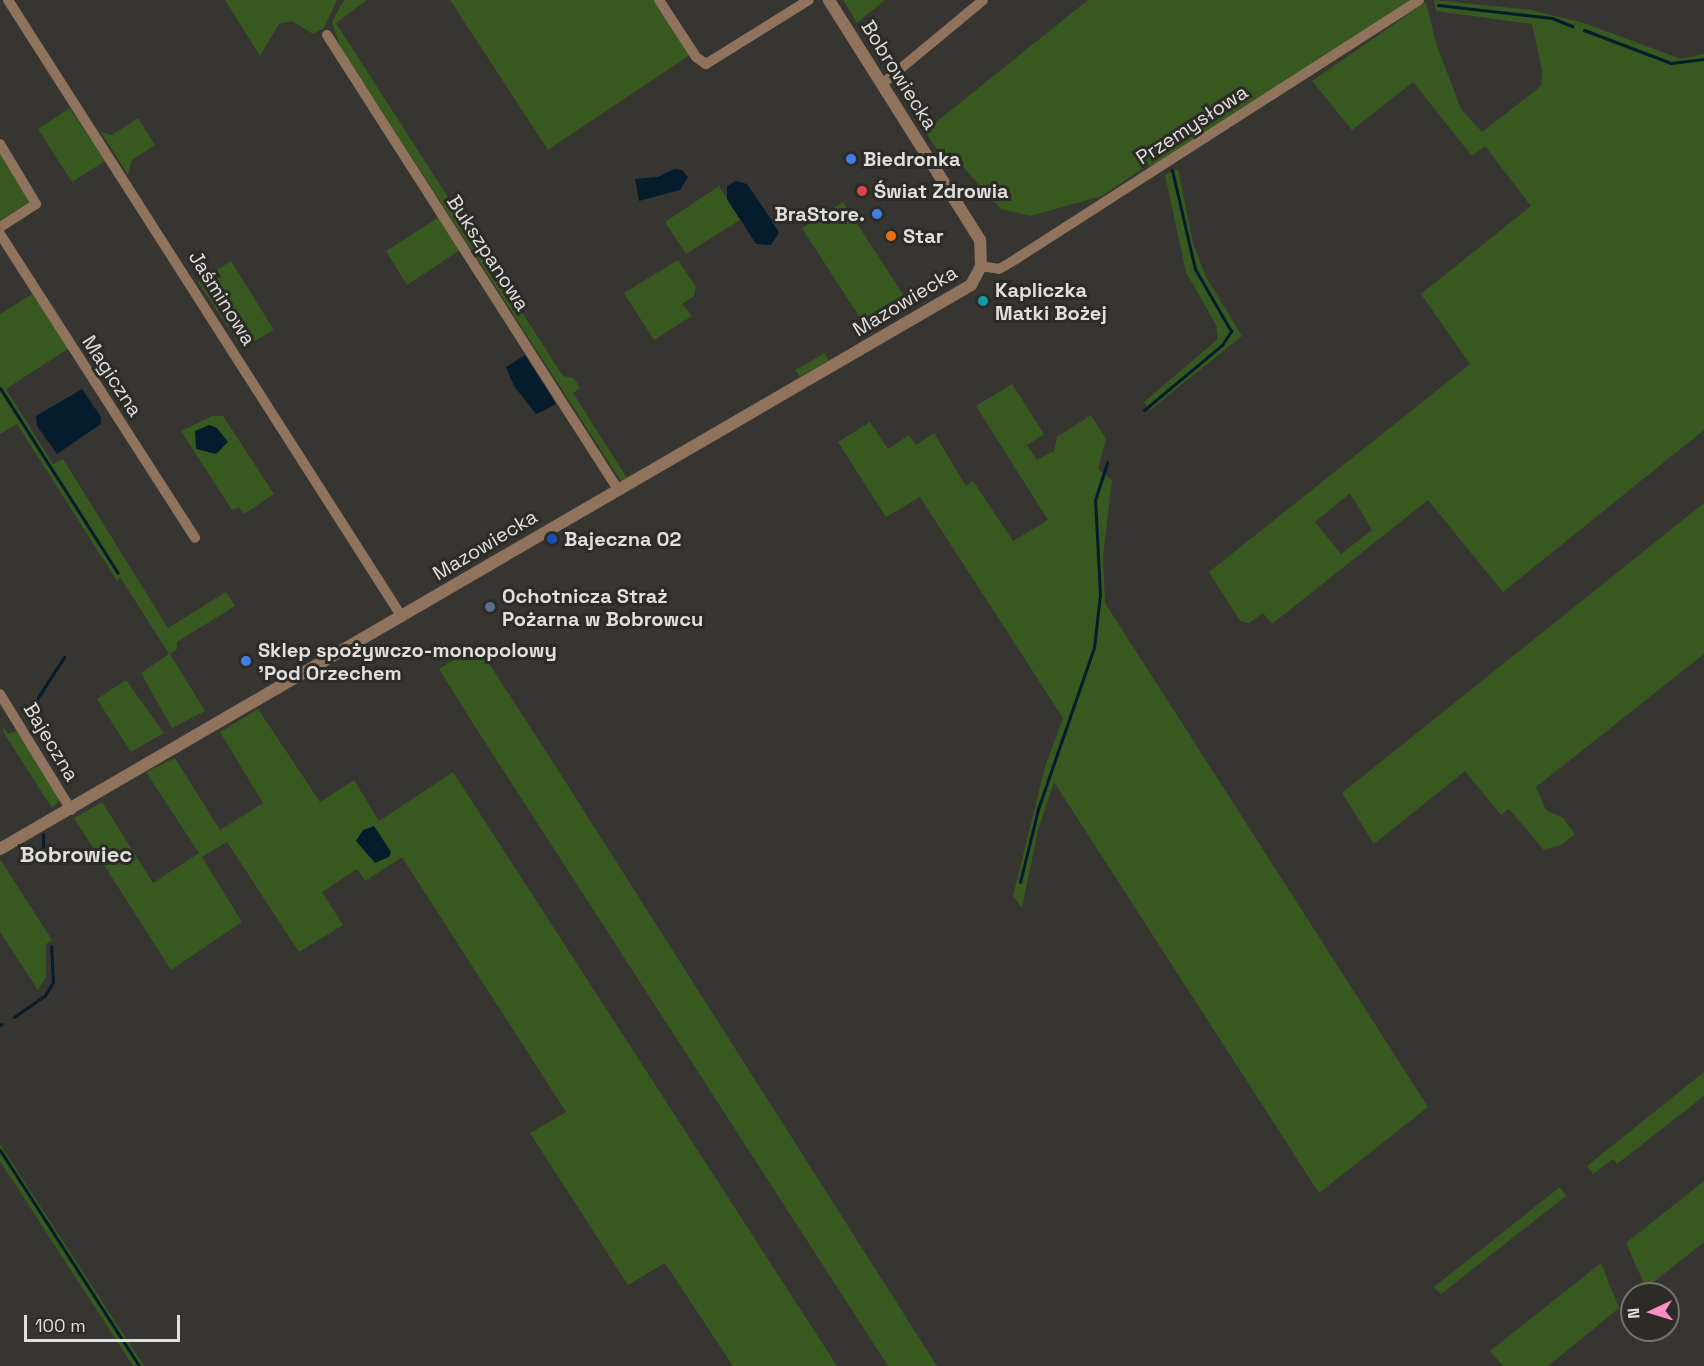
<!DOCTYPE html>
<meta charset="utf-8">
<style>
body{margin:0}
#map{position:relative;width:1704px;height:1366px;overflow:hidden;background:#373531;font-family:"Space Grotesk",sans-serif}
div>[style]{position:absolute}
.green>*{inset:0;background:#37581f}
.water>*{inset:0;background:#051c2c}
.stream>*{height:3px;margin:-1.5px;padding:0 1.5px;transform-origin:1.5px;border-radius:1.5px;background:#051c2c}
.minor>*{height:10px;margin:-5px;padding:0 5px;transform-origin:5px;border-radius:5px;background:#8f735d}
.tertiary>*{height:12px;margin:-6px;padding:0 6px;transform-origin:6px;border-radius:6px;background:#8f735d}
.dots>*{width:16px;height:16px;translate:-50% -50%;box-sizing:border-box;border:3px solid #2d2b27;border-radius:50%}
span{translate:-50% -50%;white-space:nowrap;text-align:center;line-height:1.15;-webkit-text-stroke:6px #2d2b27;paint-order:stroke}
.street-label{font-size:20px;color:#e0dfdd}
.poi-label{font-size:20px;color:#e0dfdd;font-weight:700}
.left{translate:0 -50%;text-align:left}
.right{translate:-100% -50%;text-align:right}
.quarter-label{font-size:22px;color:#e0dfdd;font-weight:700}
.north{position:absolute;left:1620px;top:1282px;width:60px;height:60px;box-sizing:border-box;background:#2d2b27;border:2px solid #757370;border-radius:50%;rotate:266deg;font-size:16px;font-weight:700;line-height:24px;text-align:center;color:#e0dfdd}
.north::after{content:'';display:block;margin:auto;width:21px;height:27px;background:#fb8fc5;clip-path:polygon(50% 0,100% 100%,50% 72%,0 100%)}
.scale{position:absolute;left:24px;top:1315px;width:156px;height:27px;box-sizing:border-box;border:3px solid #e0dfdd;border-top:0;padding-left:8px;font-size:18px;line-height:21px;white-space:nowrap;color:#e0dfdd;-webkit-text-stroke:4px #2d2b27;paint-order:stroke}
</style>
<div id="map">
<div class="green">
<div style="clip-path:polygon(225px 0,337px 0,324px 28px,313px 34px,292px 21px,279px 24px,260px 56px)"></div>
<div style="clip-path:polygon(344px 0,367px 0,336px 23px,563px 376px,574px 378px,580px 388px,573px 393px,627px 478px,621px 481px,340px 46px,332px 22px)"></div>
<div style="clip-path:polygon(450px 0,655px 0,690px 55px,548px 150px)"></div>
<div style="clip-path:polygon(843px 0,885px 0,857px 23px)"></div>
<div style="clip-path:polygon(1088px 0,1410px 0,1151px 169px,1148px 165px,1102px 196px,1030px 216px,1001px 209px,955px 158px,945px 163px,925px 131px)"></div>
<div style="clip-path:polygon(evenodd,1434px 0,1531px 10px,1584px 23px,1681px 59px,1704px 54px,1704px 430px,1503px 592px,1428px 500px,1272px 624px,1263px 613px,1249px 623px,1240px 621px,1209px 572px,1470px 364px,1421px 294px,1531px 206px,1485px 146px,1472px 156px,1413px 82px,1352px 130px,1312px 81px,1426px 2px,1436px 43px,1461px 109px,1482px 132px,1541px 86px,1542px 70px,1532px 24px,1436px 11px,1434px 0,1350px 493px,1372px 530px,1341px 554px,1315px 522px,1350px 493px)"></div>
<div style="clip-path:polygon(70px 108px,105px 161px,72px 182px,38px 129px)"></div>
<div style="clip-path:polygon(138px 118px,155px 145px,132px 160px,128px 175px,101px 132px,112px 135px)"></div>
<div style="clip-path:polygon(0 150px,29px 202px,0 220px)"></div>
<div style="clip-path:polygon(1178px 169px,1193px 243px,1206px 277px,1242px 336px,1150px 410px,1144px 402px,1218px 339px,1216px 325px,1186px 272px,1165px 175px)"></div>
<div style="clip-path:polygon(719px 186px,740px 220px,686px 254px,665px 222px)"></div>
<div style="clip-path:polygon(843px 202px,906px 299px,864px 324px,802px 228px)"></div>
<div style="clip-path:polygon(439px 217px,460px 250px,407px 285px,386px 251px)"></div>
<div style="clip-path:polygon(678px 260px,696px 287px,694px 296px,682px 304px,692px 316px,654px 340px,624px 293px)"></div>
<div style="clip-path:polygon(231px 261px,274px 330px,242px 348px,198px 282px)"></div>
<div style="clip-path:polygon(34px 293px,69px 348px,6px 389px,53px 464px,63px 459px,168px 628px,226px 592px,235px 606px,177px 642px,177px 649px,170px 654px,205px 711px,172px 728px,141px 673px,169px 654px,120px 577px,117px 581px,17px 424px,0 434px,0 314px)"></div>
<div style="clip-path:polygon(825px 353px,829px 360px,800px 377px,795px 370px)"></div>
<div style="clip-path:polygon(1012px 384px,1044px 434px,1027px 445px,1037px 460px,1054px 451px,1057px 437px,1091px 415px,1106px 439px,1098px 469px,1112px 480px,1103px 557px,1105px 603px,1428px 1107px,1319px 1193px,1054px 782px,1038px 830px,1022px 908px,1013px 896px,1045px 767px,1063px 718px,920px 497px,886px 517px,838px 442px,870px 422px,888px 449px,909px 435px,916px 445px,934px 433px,966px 486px,973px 481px,1013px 541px,1048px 520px,976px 406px)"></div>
<div style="clip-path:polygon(212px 416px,223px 416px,274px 494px,244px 514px,239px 507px,232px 510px,181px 431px)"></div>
<div style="clip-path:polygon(1704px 503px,1704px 654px,1536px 787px,1546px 810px,1563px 818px,1575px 834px,1561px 845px,1544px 850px,1509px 809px,1501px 815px,1465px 771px,1374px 844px,1342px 793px)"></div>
<div style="clip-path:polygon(477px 645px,549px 756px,937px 1366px,888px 1366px,474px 725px,439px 669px)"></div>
<div style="clip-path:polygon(126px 680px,164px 733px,131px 752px,97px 699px)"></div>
<div style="clip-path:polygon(258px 709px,320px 802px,354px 780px,379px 821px,453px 772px,837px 1366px,733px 1366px,665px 1263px,628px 1285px,530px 1133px,566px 1112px,402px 857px,365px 881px,357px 869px,322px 892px,343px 925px,299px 952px,227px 842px,202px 857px,242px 922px,171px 970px,74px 818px,102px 802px,153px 883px,199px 853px,146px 772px,175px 758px,220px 830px,263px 803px,220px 732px)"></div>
<div style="clip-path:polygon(4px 728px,8px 734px,17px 731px,58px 794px,59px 802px,52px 808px,2px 730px)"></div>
<div style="clip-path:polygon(0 859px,52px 940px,46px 944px,46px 977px,38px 990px,0 932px)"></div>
<div style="clip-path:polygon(1704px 1072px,1704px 1096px,1617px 1164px,1613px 1159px,1593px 1174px,1587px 1166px)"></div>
<div style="clip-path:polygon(0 1144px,144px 1366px,133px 1366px,0 1161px)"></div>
<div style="clip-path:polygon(1704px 1181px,1704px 1242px,1646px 1288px,1626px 1243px)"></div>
<div style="clip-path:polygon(1560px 1187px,1566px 1196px,1441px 1294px,1434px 1287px)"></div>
<div style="clip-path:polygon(1601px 1263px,1619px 1308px,1548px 1366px,1503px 1366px,1490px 1351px)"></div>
</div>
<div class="water">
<div style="clip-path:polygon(674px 169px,682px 170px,688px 177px,680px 190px,639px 201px,635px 179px,658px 177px)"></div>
<div style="clip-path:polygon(736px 181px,747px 184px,771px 219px,779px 233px,771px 245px,756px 244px,727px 199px,727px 186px)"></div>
<div style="clip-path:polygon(525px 355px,556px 404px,539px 413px,536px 414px,514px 386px,506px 367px)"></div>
<div style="clip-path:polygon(82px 389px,101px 417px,101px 424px,57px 454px,37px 426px,36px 416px)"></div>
<div style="clip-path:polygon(209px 425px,217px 428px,228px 442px,216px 454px,196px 449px,195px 431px)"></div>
<div style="clip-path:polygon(374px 826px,391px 852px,389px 857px,375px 863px,356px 841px,363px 830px)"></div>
</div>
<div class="stream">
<div style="left:1438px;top:5px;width:115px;rotate:6.5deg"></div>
<div style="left:1552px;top:18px;width:22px;rotate:22deg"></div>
<div style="left:1584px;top:30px;width:93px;rotate:20.8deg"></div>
<div style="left:1671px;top:63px;width:33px;rotate:-7deg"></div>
<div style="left:0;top:388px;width:219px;rotate:57.5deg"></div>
<div style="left:1144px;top:410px;width:102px;rotate:-39.8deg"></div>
<div style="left:1222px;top:345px;width:17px;rotate:-57deg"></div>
<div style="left:1231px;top:331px;width:72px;rotate:-120.1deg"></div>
<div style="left:1195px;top:269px;width:102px;rotate:-103.1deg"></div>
<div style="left:36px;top:726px;width:24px;rotate:-92deg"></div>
<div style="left:35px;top:702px;width:54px;rotate:-57.2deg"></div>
<div style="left:43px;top:834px;width:13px;rotate:90deg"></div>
<div style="left:1020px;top:882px;width:75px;rotate:-76.1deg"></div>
<div style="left:1038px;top:809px;width:171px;rotate:-70.9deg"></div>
<div style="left:1094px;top:647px;width:53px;rotate:-83.5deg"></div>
<div style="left:1100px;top:594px;width:94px;rotate:-93deg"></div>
<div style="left:1095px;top:500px;width:40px;rotate:-72deg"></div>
<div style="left:14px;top:1017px;width:38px;rotate:-35deg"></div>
<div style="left:45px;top:995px;width:15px;rotate:-58deg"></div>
<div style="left:53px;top:982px;width:36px;rotate:-93deg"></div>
<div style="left:0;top:1025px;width:2px;rotate:-27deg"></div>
<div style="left:0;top:1150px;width:257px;rotate:57.2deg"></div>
</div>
<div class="minor">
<div style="left:8px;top:0;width:732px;rotate:57.44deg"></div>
<div style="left:659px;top:0;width:68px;rotate:57deg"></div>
<div style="left:696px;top:57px;width:12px;rotate:35deg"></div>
<div style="left:706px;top:64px;width:121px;rotate:-31.9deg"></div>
<div style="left:327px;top:35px;width:541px;rotate:57.37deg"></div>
<div style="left:882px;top:84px;width:131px;rotate:-39.7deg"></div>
<div style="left:0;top:144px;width:70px;rotate:59deg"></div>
<div style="left:36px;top:204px;width:43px;rotate:147.4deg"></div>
<div style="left:0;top:234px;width:361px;rotate:57.3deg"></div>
<div style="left:981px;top:266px;width:18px;rotate:9deg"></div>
<div style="left:999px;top:269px;width:20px;rotate:-30deg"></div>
<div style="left:1016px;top:259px;width:479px;rotate:-32.7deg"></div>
<div style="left:0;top:694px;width:136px;rotate:58.5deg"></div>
</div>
<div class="tertiary">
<div style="left:0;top:849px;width:1123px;rotate:-30.15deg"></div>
<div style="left:971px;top:285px;width:21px;rotate:-62deg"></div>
<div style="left:981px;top:266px;width:26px;rotate:-92deg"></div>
<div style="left:980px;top:240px;width:284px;rotate:-122.2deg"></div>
</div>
<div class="dots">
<div style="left:851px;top:159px;background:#3f7fe0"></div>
<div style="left:862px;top:191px;background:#e0444e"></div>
<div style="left:877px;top:214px;background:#3f7fe0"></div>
<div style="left:891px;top:236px;background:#e8710a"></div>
<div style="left:983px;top:301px;background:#0f9aa8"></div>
<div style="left:552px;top:539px;background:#1a4fb4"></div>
<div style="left:490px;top:607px;background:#5c6f8a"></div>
<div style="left:246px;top:661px;background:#3f7fe0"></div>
</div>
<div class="street-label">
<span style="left:899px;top:75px;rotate:58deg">Bobrowiecka</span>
<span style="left:1192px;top:125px;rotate:-33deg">Przemysłowa</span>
<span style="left:488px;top:253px;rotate:57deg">Bukszpanowa</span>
<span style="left:222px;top:298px;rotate:58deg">Jaśminowa</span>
<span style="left:905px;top:301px;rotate:-31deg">Mazowiecka</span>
<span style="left:112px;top:376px;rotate:57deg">Magiczna</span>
<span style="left:485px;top:545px;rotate:-31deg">Mazowiecka</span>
<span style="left:51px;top:742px;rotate:59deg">Bajeczna</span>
</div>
<div class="poi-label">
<span class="left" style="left:863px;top:159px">Biedronka</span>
<span class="left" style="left:874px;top:191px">Świat Zdrowia</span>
<span class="right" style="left:865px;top:214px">BraStore.</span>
<span class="left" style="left:903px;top:236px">Star</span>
<span class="left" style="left:995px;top:302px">Kapliczka<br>Matki Bożej</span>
<span class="left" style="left:564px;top:539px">Bajeczna 02</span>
<span class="left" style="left:502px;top:608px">Ochotnicza Straż<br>Pożarna w Bobrowcu</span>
<span class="left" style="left:258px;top:662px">Sklep spożywczo-monopolowy<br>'Pod Orzechem</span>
</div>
<div class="quarter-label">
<span style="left:76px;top:855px">Bobrowiec</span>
</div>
<div class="north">N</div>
<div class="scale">100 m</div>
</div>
